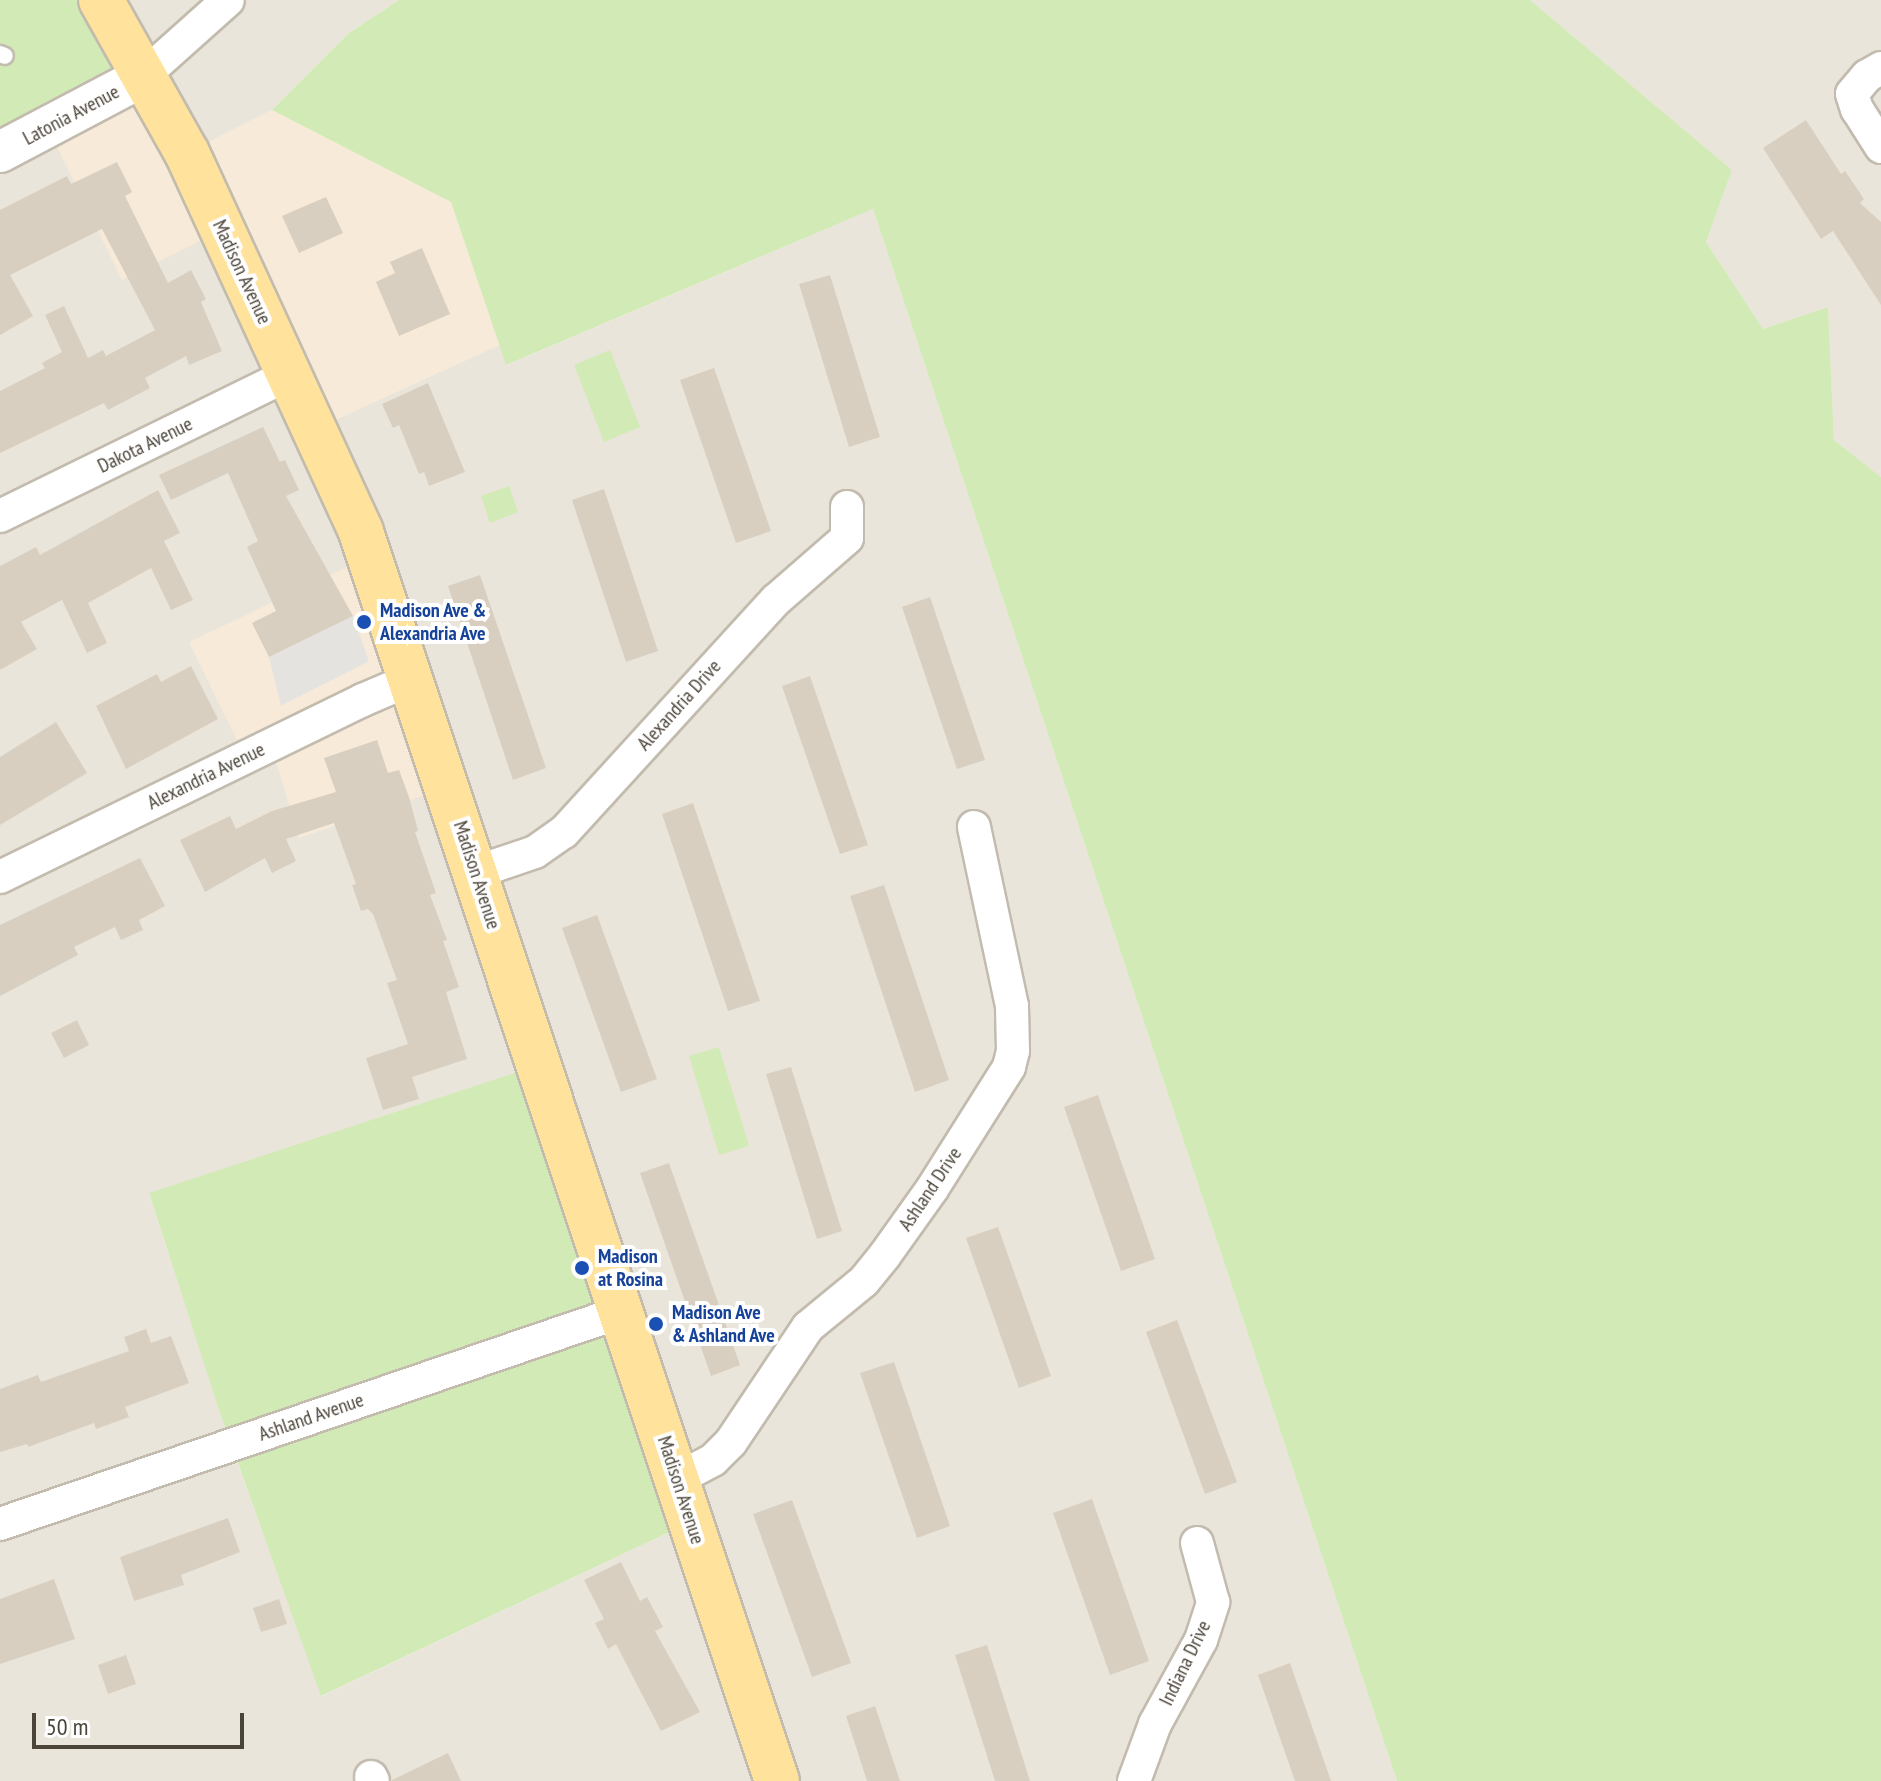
<!DOCTYPE html>
<style>
body{margin:0}
#map{position:relative;width:1881px;height:1781px;overflow:hidden;background:#f6f3ec;font-family:"PT Sans Narrow",sans-serif}
div>[style]{position:absolute}
.residential>*{inset:0;background:#eae5da}
.commercial>*{inset:0;background:#f7ead8}
.green>*{inset:0;background:#d2eab5}
.parking>*{inset:0;background:#e5e3e0}
.building>*{inset:0;background:#d8cfc1}
.roads{filter:drop-shadow(2px 0 #c2bbae) drop-shadow(-2px 0 #c2bbae) drop-shadow(0 2px #c2bbae) drop-shadow(0 -2px #c2bbae)}
.service>*{height:16px;margin:-8px;padding:0 8px;transform-origin:8px;border-radius:8px;background:#fff}
.minor>*{height:32px;margin:-16px;padding:0 16px;transform-origin:16px;border-radius:16px;background:#fff}
.tertiary>*{height:40px;margin:-20px;padding:0 20px;transform-origin:20px;border-radius:20px;background:#fff}
.primary>*{height:44px;margin:-22px;padding:0 22px;transform-origin:22px;border-radius:22px;background:#ffe39c}
.dots>*{width:22px;height:22px;translate:-50% -50%;box-sizing:border-box;border:4px solid #fff;border-radius:50%}
span{translate:-50% -50%;white-space:nowrap;text-align:center;line-height:1.15;-webkit-text-stroke:8px #fff;paint-order:stroke}
.street-label{font-size:20px;color:#4b4439}
.transit-label{font-size:20px;color:#164399;font-weight:700}
.left{translate:0 -50%;text-align:left}
.scale{position:absolute;left:32px;top:1713px;width:212px;height:36px;box-sizing:border-box;border:4px solid #4b4439;border-top:0;padding-left:10px;font-size:24px;line-height:28px;white-space:nowrap;color:#4b4439;-webkit-text-stroke:6px #fff;paint-order:stroke}
</style>
<div id="map">
<div class="residential">
<div style="clip-path:polygon(101px 0,399px 0,349px 33px,272px 110px,187px 153px)"></div>
<div style="clip-path:polygon(1530px 0,1881px 0,1881px 477px,1834px 440px,1828px 307px,1763px 329px,1706px 242px,1732px 170px)"></div>
<div style="clip-path:polygon(evenodd,48px 128px,223px 230px,315px 429px,499px 345px,507px 365px,873px 209px,1397px 1781px,0 1781px,0 152px,48px 128px,540px 1065px,691px 1522px,322px 1696px,231px 1445px,149px 1194px,540px 1065px)"></div>
</div>
<div class="commercial">
<div style="clip-path:polygon(142px 77px,187px 153px,272px 110px,451px 202px,499px 345px,315px 429px,222px 230px,122px 280px,48px 128px)"></div>
<div style="clip-path:polygon(370px 556px,448px 787px,299px 838px,271px 745px,245px 757px,189px 642px)"></div>
</div>
<div class="green">
<div style="clip-path:polygon(0 0,101px 0,142px 77px,0 152px)"></div>
<div style="clip-path:polygon(399px 0,1530px 0,1732px 170px,1706px 242px,1763px 329px,1828px 307px,1834px 440px,1881px 477px,1881px 1781px,1397px 1781px,873px 209px,506px 365px,451px 202px,272px 110px,349px 33px)"></div>
<div style="clip-path:polygon(610px 350px,640px 427px,604px 442px,574px 365px)"></div>
<div style="clip-path:polygon(509px 486px,518px 512px,490px 523px,481px 496px)"></div>
<div style="clip-path:polygon(719px 1047px,749px 1146px,719px 1155px,689px 1056px)"></div>
<div style="clip-path:polygon(521px 1071px,676px 1529px,321px 1696px,219px 1410px,149px 1193px)"></div>
</div>
<div class="parking">
<div style="clip-path:polygon(353px 616px,369px 661px,281px 706px,269px 657px)"></div>
</div>
<div class="building">
<div style="clip-path:polygon(1806px 120px,1841px 174px,1845px 171px,1864px 199px,1860px 203px,1881px 222px,1881px 305px,1833px 231px,1821px 239px,1763px 148px)"></div>
<div style="clip-path:polygon(117px 162px,132px 192px,125px 196px,168px 283px,191px 270px,206px 299px,201px 302px,222px 351px,189px 365px,186px 356px,145px 378px,150px 388px,108px 410px,104px 403px,0 453px,0 391px,45px 368px,42px 363px,62px 352px,45px 315px,64px 306px,88px 358px,103px 350px,106px 356px,155px 330px,102px 229px,10px 275px,33px 316px,0 335px,0 210px,67px 176px,71px 184px)"></div>
<div style="clip-path:polygon(326px 197px,343px 233px,299px 253px,282px 216px)"></div>
<div style="clip-path:polygon(422px 248px,450px 314px,399px 336px,376px 282px,395px 273px,390px 262px)"></div>
<div style="clip-path:polygon(830px 275px,880px 437px,849px 447px,799px 284px)"></div>
<div style="clip-path:polygon(714px 368px,771px 531px,736px 543px,680px 380px)"></div>
<div style="clip-path:polygon(428px 383px,465px 472px,429px 486px,424px 472px,419px 474px,399px 425px,393px 428px,382px 404px)"></div>
<div style="clip-path:polygon(263px 427px,280px 462px,285px 460px,299px 490px,286px 496px,353px 616px,269px 657px,252px 623px,276px 611px,247px 547px,258px 541px,228px 473px,171px 500px,159px 475px)"></div>
<div style="clip-path:polygon(604px 489px,658px 651px,626px 662px,572px 500px)"></div>
<div style="clip-path:polygon(158px 490px,180px 533px,164px 541px,193px 600px,171px 610px,151px 568px,88px 603px,107px 643px,87px 653px,62px 600px,21px 622px,37px 649px,0 670px,0 566px,36px 547px,40px 555px)"></div>
<div style="clip-path:polygon(480px 575px,546px 768px,513px 780px,448px 586px)"></div>
<div style="clip-path:polygon(930px 597px,985px 760px,957px 769px,902px 607px)"></div>
<div style="clip-path:polygon(191px 666px,218px 719px,126px 769px,96px 706px,157px 674px,161px 682px)"></div>
<div style="clip-path:polygon(810px 676px,868px 845px,840px 854px,782px 686px)"></div>
<div style="clip-path:polygon(56px 722px,87px 773px,0 825px,0 757px)"></div>
<div style="clip-path:polygon(377px 740px,388px 773px,399px 770px,409px 797px,418px 831px,415px 832px,436px 893px,430px 895px,447px 940px,443px 941px,459px 987px,446px 992px,467px 1059px,412px 1077px,419px 1099px,383px 1110px,366px 1058px,408px 1044px,387px 983px,397px 980px,373px 914px,368px 909px,361px 911px,352px 885px,356px 884px,334px 823px,286px 839px,296px 861px,272px 873px,265px 858px,205px 892px,180px 840px,230px 816px,236px 829px,272px 811px,336px 792px,324px 758px)"></div>
<div style="clip-path:polygon(693px 803px,760px 1001px,728px 1011px,662px 814px)"></div>
<div style="clip-path:polygon(140px 858px,165px 906px,139px 920px,143px 930px,121px 940px,115px 927px,74px 947px,78px 955px,0 996px,0 925px)"></div>
<div style="clip-path:polygon(884px 885px,949px 1080px,915px 1092px,850px 896px)"></div>
<div style="clip-path:polygon(597px 915px,657px 1079px,621px 1092px,562px 928px)"></div>
<div style="clip-path:polygon(77px 1020px,89px 1045px,64px 1058px,51px 1033px)"></div>
<div style="clip-path:polygon(791px 1067px,842px 1231px,817px 1239px,766px 1074px)"></div>
<div style="clip-path:polygon(1098px 1095px,1155px 1259px,1121px 1271px,1064px 1107px)"></div>
<div style="clip-path:polygon(669px 1163px,740px 1365px,711px 1376px,640px 1173px)"></div>
<div style="clip-path:polygon(998px 1227px,1051px 1376px,1019px 1388px,966px 1238px)"></div>
<div style="clip-path:polygon(1177px 1320px,1237px 1482px,1205px 1494px,1146px 1332px)"></div>
<div style="clip-path:polygon(146px 1329px,151px 1343px,171px 1336px,189px 1383px,125px 1407px,129px 1417px,96px 1429px,94px 1423px,28px 1447px,27px 1444px,0 1452px,0 1389px,38px 1375px,41px 1382px,129px 1351px,124px 1337px)"></div>
<div style="clip-path:polygon(894px 1362px,950px 1526px,917px 1538px,860px 1373px)"></div>
<div style="clip-path:polygon(1092px 1499px,1149px 1661px,1110px 1675px,1053px 1513px)"></div>
<div style="clip-path:polygon(792px 1500px,851px 1663px,812px 1677px,753px 1514px)"></div>
<div style="clip-path:polygon(228px 1518px,240px 1552px,181px 1575px,184px 1585px,134px 1601px,120px 1557px)"></div>
<div style="clip-path:polygon(621px 1562px,640px 1601px,647px 1597px,663px 1627px,655px 1631px,700px 1712px,661px 1731px,616px 1644px,608px 1649px,595px 1623px,604px 1619px,584px 1580px)"></div>
<div style="clip-path:polygon(54px 1579px,75px 1639px,0 1664px,0 1599px)"></div>
<div style="clip-path:polygon(279px 1599px,287px 1624px,261px 1632px,253px 1608px)"></div>
<div style="clip-path:polygon(987px 1645px,1030px 1781px,995px 1781px,955px 1655px)"></div>
<div style="clip-path:polygon(126px 1655px,136px 1684px,108px 1694px,98px 1665px)"></div>
<div style="clip-path:polygon(1290px 1663px,1331px 1781px,1295px 1781px,1258px 1675px)"></div>
<div style="clip-path:polygon(875px 1706px,900px 1781px,867px 1781px,846px 1716px)"></div>
<div style="clip-path:polygon(448px 1753px,461px 1781px,392px 1781px,392px 1780px)"></div>
</div>
<div class="roads">
<div class="service">
<div style="left:0;top:54px;width:5px;rotate:22deg"></div>
</div>
<div class="minor">
<div style="left:1881px;top:68px;width:16px;rotate:150deg"></div>
<div style="left:1867px;top:76px;width:23px;rotate:130deg"></div>
<div style="left:1852px;top:94px;width:16px;rotate:72deg"></div>
<div style="left:1857px;top:109px;width:45px;rotate:57.7deg"></div>
<div style="left:142px;top:77px;width:115px;rotate:-41.8deg"></div>
<div style="left:0;top:516px;width:323px;rotate:-26.1deg"></div>
<div style="left:476px;top:872px;width:62px;rotate:-18.7deg"></div>
<div style="left:535px;top:852px;width:35px;rotate:-35deg"></div>
<div style="left:564px;top:832px;width:314px;rotate:-47.6deg"></div>
<div style="left:776px;top:600px;width:94px;rotate:-41.1deg"></div>
<div style="left:847px;top:538px;width:31px;rotate:-90deg"></div>
<div style="left:0;top:877px;width:404px;rotate:-26deg"></div>
<div style="left:363px;top:700px;width:53px;rotate:-23.2deg"></div>
<div style="left:677px;top:1479px;width:41px;rotate:-27.8deg"></div>
<div style="left:713px;top:1460px;width:25px;rotate:-45deg"></div>
<div style="left:731px;top:1442px;width:138px;rotate:-56.2deg"></div>
<div style="left:808px;top:1327px;width:72px;rotate:-39.4deg"></div>
<div style="left:864px;top:1281px;width:33px;rotate:-51deg"></div>
<div style="left:885px;top:1255px;width:81px;rotate:-54.5deg"></div>
<div style="left:932px;top:1189px;width:144px;rotate:-57.7deg"></div>
<div style="left:1009px;top:1067px;width:16px;rotate:-76deg"></div>
<div style="left:1013px;top:1051px;width:45px;rotate:-91.3deg"></div>
<div style="left:1012px;top:1006px;width:183px;rotate:-102deg"></div>
<div style="left:0;top:1524px;width:656px;rotate:-18.85deg"></div>
<div style="left:371px;top:1777px;width:4px;rotate:63deg"></div>
<div style="left:1134px;top:1781px;width:61px;rotate:-69.8deg"></div>
<div style="left:1155px;top:1724px;width:96px;rotate:-61.3deg"></div>
<div style="left:1201px;top:1640px;width:40px;rotate:-72deg"></div>
<div style="left:1213px;top:1602px;width:61px;rotate:-105.2deg"></div>
</div>
<div class="tertiary">
<div style="left:0;top:152px;width:161px;rotate:-27.8deg"></div>
</div>
<div class="primary">
<div style="left:101px;top:0;width:176px;rotate:60.7deg"></div>
<div style="left:187px;top:153px;width:417px;rotate:65.3deg"></div>
<div style="left:361px;top:532px;width:1316px;rotate:71.58deg"></div>
</div>
</div>
<div class="dots">
<div style="left:364px;top:622px;background:#1a4fb4"></div>
<div style="left:582px;top:1268px;background:#1a4fb4"></div>
<div style="left:656px;top:1324px;background:#1a4fb4"></div>
</div>
<div class="street-label">
<span style="left:71px;top:115px;rotate:-28deg">Latonia Avenue</span>
<span style="left:242px;top:272px;rotate:65deg">Madison Avenue</span>
<span style="left:145px;top:445px;rotate:-26deg">Dakota Avenue</span>
<span style="left:679px;top:705px;rotate:-48deg">Alexandria Drive</span>
<span style="left:206px;top:776px;rotate:-26deg">Alexandria Avenue</span>
<span style="left:477px;top:875px;rotate:72deg">Madison Avenue</span>
<span style="left:930px;top:1189px;rotate:-56deg">Ashland Drive</span>
<span style="left:311px;top:1417px;rotate:-19deg">Ashland Avenue</span>
<span style="left:681px;top:1490px;rotate:72deg">Madison Avenue</span>
<span style="left:1185px;top:1663px;rotate:-64deg">Indiana Drive</span>
</div>
<div class="transit-label">
<span class="left" style="left:380px;top:622px">Madison Ave &amp;<br>Alexandria Ave</span>
<span class="left" style="left:598px;top:1268px">Madison<br>at Rosina</span>
<span class="left" style="left:672px;top:1324px">Madison Ave<br>&amp; Ashland Ave</span>
</div>
<div class="scale">50 m</div>
</div>
